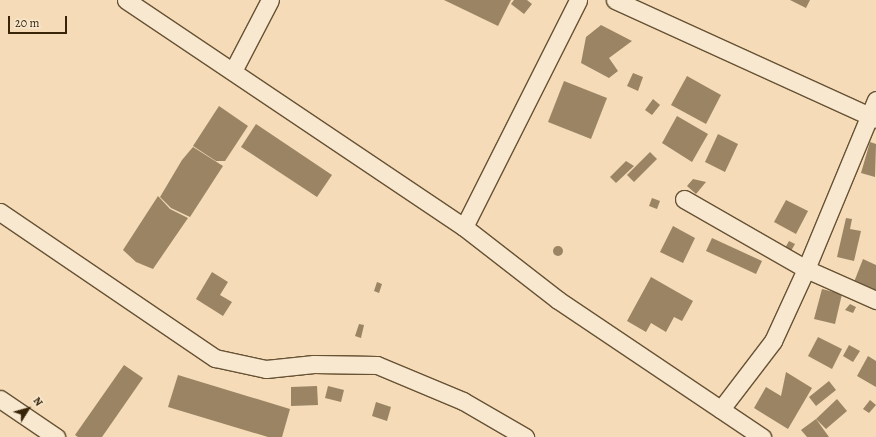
<!DOCTYPE html>
<style>
body{margin:0}
#map{position:relative;width:876px;height:437px;overflow:hidden;background:#f5dbb7;font-family:Alegreya,serif}
div>[style]{position:absolute}
.building>*{inset:0;background:#9a8463}
.round{border-radius:50%}
.roads{filter:drop-shadow(1px 0 #675234) drop-shadow(-1px 0 #675234) drop-shadow(0 1px #675234) drop-shadow(0 -1px #675234)}
.minor>*{height:17px;margin:-8.5px;padding:0 8.5px;transform-origin:8.5px;border-radius:8.5px;background:#f8e8d0}
span{translate:-50% -50%;white-space:nowrap;text-align:center;line-height:1.15;-webkit-text-stroke:4px #f8e8d0;paint-order:stroke}
.north{position:absolute;left:8px;top:389px;width:40px;height:40px;-webkit-text-stroke:3px #f8e8d0;paint-order:stroke;rotate:53deg;font-size:11px;font-weight:700;line-height:16px;text-align:center;color:#382509}
.north::after{content:'';display:block;margin:auto;width:14px;height:18px;background:#382509;clip-path:polygon(50% 0,100% 100%,50% 72%,0 100%)}
.scale{position:absolute;left:8px;top:16px;width:59px;height:18px;box-sizing:border-box;border:2px solid #382509;border-top:0;padding-left:5px;font-size:12px;line-height:14px;white-space:nowrap;color:#382509;-webkit-text-stroke:3px #f8e8d0;paint-order:stroke}
</style>
<div id="map">
<div class="building">
<div style="clip-path:polygon(444px 0,511px 0,498px 26px)"></div>
<div style="clip-path:polygon(514px 0,527px 0,532px 4px,524px 14px,511px 4px)"></div>
<div style="clip-path:polygon(790px 0,810px 0,806px 8px)"></div>
<div style="clip-path:polygon(601px 25px,632px 41px,609px 58px,618px 71px,609px 78px,581px 63px,586px 37px)"></div>
<div style="clip-path:polygon(633px 73px,643px 77px,638px 91px,627px 86px)"></div>
<div style="clip-path:polygon(687px 76px,721px 95px,706px 124px,671px 105px)"></div>
<div style="clip-path:polygon(564px 81px,607px 98px,591px 139px,548px 122px)"></div>
<div style="clip-path:polygon(653px 99px,660px 105px,652px 115px,645px 110px)"></div>
<div style="clip-path:polygon(219px 106px,248px 126px,225px 161px,216px 161px,193px 146px)"></div>
<div style="clip-path:polygon(677px 116px,708px 134px,692px 162px,662px 143px)"></div>
<div style="clip-path:polygon(256px 124px,332px 175px,317px 197px,241px 147px)"></div>
<div style="clip-path:polygon(718px 134px,738px 144px,725px 172px,705px 162px)"></div>
<div style="clip-path:polygon(870px 142px,876px 144px,875px 177px,861px 173px)"></div>
<div style="clip-path:polygon(193px 147px,223px 166px,190px 217px,171px 208px,160px 197px,182px 160px)"></div>
<div style="clip-path:polygon(650px 152px,657px 159px,634px 182px,627px 175px)"></div>
<div style="clip-path:polygon(626px 161px,634px 166px,616px 183px,610px 177px)"></div>
<div style="clip-path:polygon(693px 179px,706px 182px,696px 194px,687px 186px)"></div>
<div style="clip-path:polygon(158px 196px,170px 209px,188px 218px,153px 269px,136px 262px,123px 250px)"></div>
<div style="clip-path:polygon(652px 198px,660px 201px,657px 209px,649px 206px)"></div>
<div style="clip-path:polygon(786px 200px,808px 211px,796px 234px,774px 222px)"></div>
<div style="clip-path:polygon(846px 218px,852px 219px,850px 229px,861px 231px,854px 261px,837px 257px)"></div>
<div style="clip-path:polygon(673px 226px,695px 238px,683px 263px,660px 252px)"></div>
<div style="clip-path:polygon(712px 238px,762px 261px,756px 274px,706px 251px)"></div>
<div style="clip-path:polygon(789px 241px,795px 244px,791px 251px,785px 248px)"></div>
<div class="round" style="left:553px;top:246px;width:10px;height:10px"></div>
<div style="clip-path:polygon(863px 259px,876px 265px,876px 290px,854px 282px)"></div>
<div style="clip-path:polygon(212px 272px,228px 282px,220px 295px,232px 302px,223px 316px,196px 299px)"></div>
<div style="clip-path:polygon(651px 277px,693px 301px,682px 321px,674px 317px,666px 332px,651px 323px,646px 332px,627px 321px)"></div>
<div style="clip-path:polygon(377px 282px,382px 284px,379px 293px,374px 291px)"></div>
<div style="clip-path:polygon(822px 289px,842px 294px,835px 324px,814px 319px)"></div>
<div style="clip-path:polygon(850px 304px,856px 307px,853px 313px,845px 310px)"></div>
<div style="clip-path:polygon(359px 324px,364px 325px,361px 338px,355px 336px)"></div>
<div style="clip-path:polygon(818px 337px,842px 349px,832px 369px,808px 356px)"></div>
<div style="clip-path:polygon(849px 345px,860px 351px,853px 362px,843px 356px)"></div>
<div style="clip-path:polygon(868px 356px,876px 361px,876px 387px,857px 376px)"></div>
<div style="clip-path:polygon(124px 365px,143px 378px,102px 437px,78px 437px,75px 435px)"></div>
<div style="clip-path:polygon(786px 372px,812px 388px,788px 429px,754px 408px,766px 387px,781px 396px)"></div>
<div style="clip-path:polygon(178px 375px,290px 409px,282px 437px,268px 437px,168px 407px)"></div>
<div style="clip-path:polygon(829px 381px,836px 390px,816px 406px,809px 397px)"></div>
<div style="clip-path:polygon(317px 386px,318px 405px,291px 406px,291px 387px)"></div>
<div style="clip-path:polygon(328px 386px,344px 390px,341px 402px,325px 398px)"></div>
<div style="clip-path:polygon(837px 399px,847px 411px,826px 429px,816px 419px)"></div>
<div style="clip-path:polygon(870px 400px,876px 405px,869px 413px,863px 409px)"></div>
<div style="clip-path:polygon(376px 402px,391px 407px,387px 421px,372px 416px)"></div>
<div style="clip-path:polygon(816px 419px,829px 437px,807px 437px,801px 430px)"></div>
</div>
<div class="roads">
<div class="minor">
<div style="left:126px;top:0;width:407px;rotate:33.9deg"></div>
<div style="left:464px;top:227px;width:119px;rotate:37.8deg"></div>
<div style="left:558px;top:300px;width:246px;rotate:33.9deg"></div>
<div style="left:615px;top:0;width:287px;rotate:24.5deg"></div>
<div style="left:233px;top:71px;width:80px;rotate:-62.5deg"></div>
<div style="left:876px;top:100px;width:183px;rotate:112.5deg"></div>
<div style="left:806px;top:269px;width:77px;rotate:23.9deg"></div>
<div style="left:684px;top:199px;width:141px;rotate:29.8deg"></div>
<div style="left:806px;top:269px;width:79px;rotate:114.6deg"></div>
<div style="left:773px;top:341px;width:86px;rotate:127.4deg"></div>
<div style="left:0;top:212px;width:260px;rotate:34.2deg"></div>
<div style="left:215px;top:358px;width:52px;rotate:12.2deg"></div>
<div style="left:266px;top:369px;width:48px;rotate:-5.9deg"></div>
<div style="left:314px;top:364px;width:63px;rotate:0.9deg"></div>
<div style="left:377px;top:365px;width:93px;rotate:22.7deg"></div>
<div style="left:463px;top:401px;width:72px;rotate:30.1deg"></div>
<div style="left:464px;top:227px;width:254px;rotate:-63.3deg"></div>
<div style="left:0;top:399px;width:68px;rotate:34.2deg"></div>
</div>
</div>
<div class="north">N</div>
<div class="scale">20 m</div>
</div>
